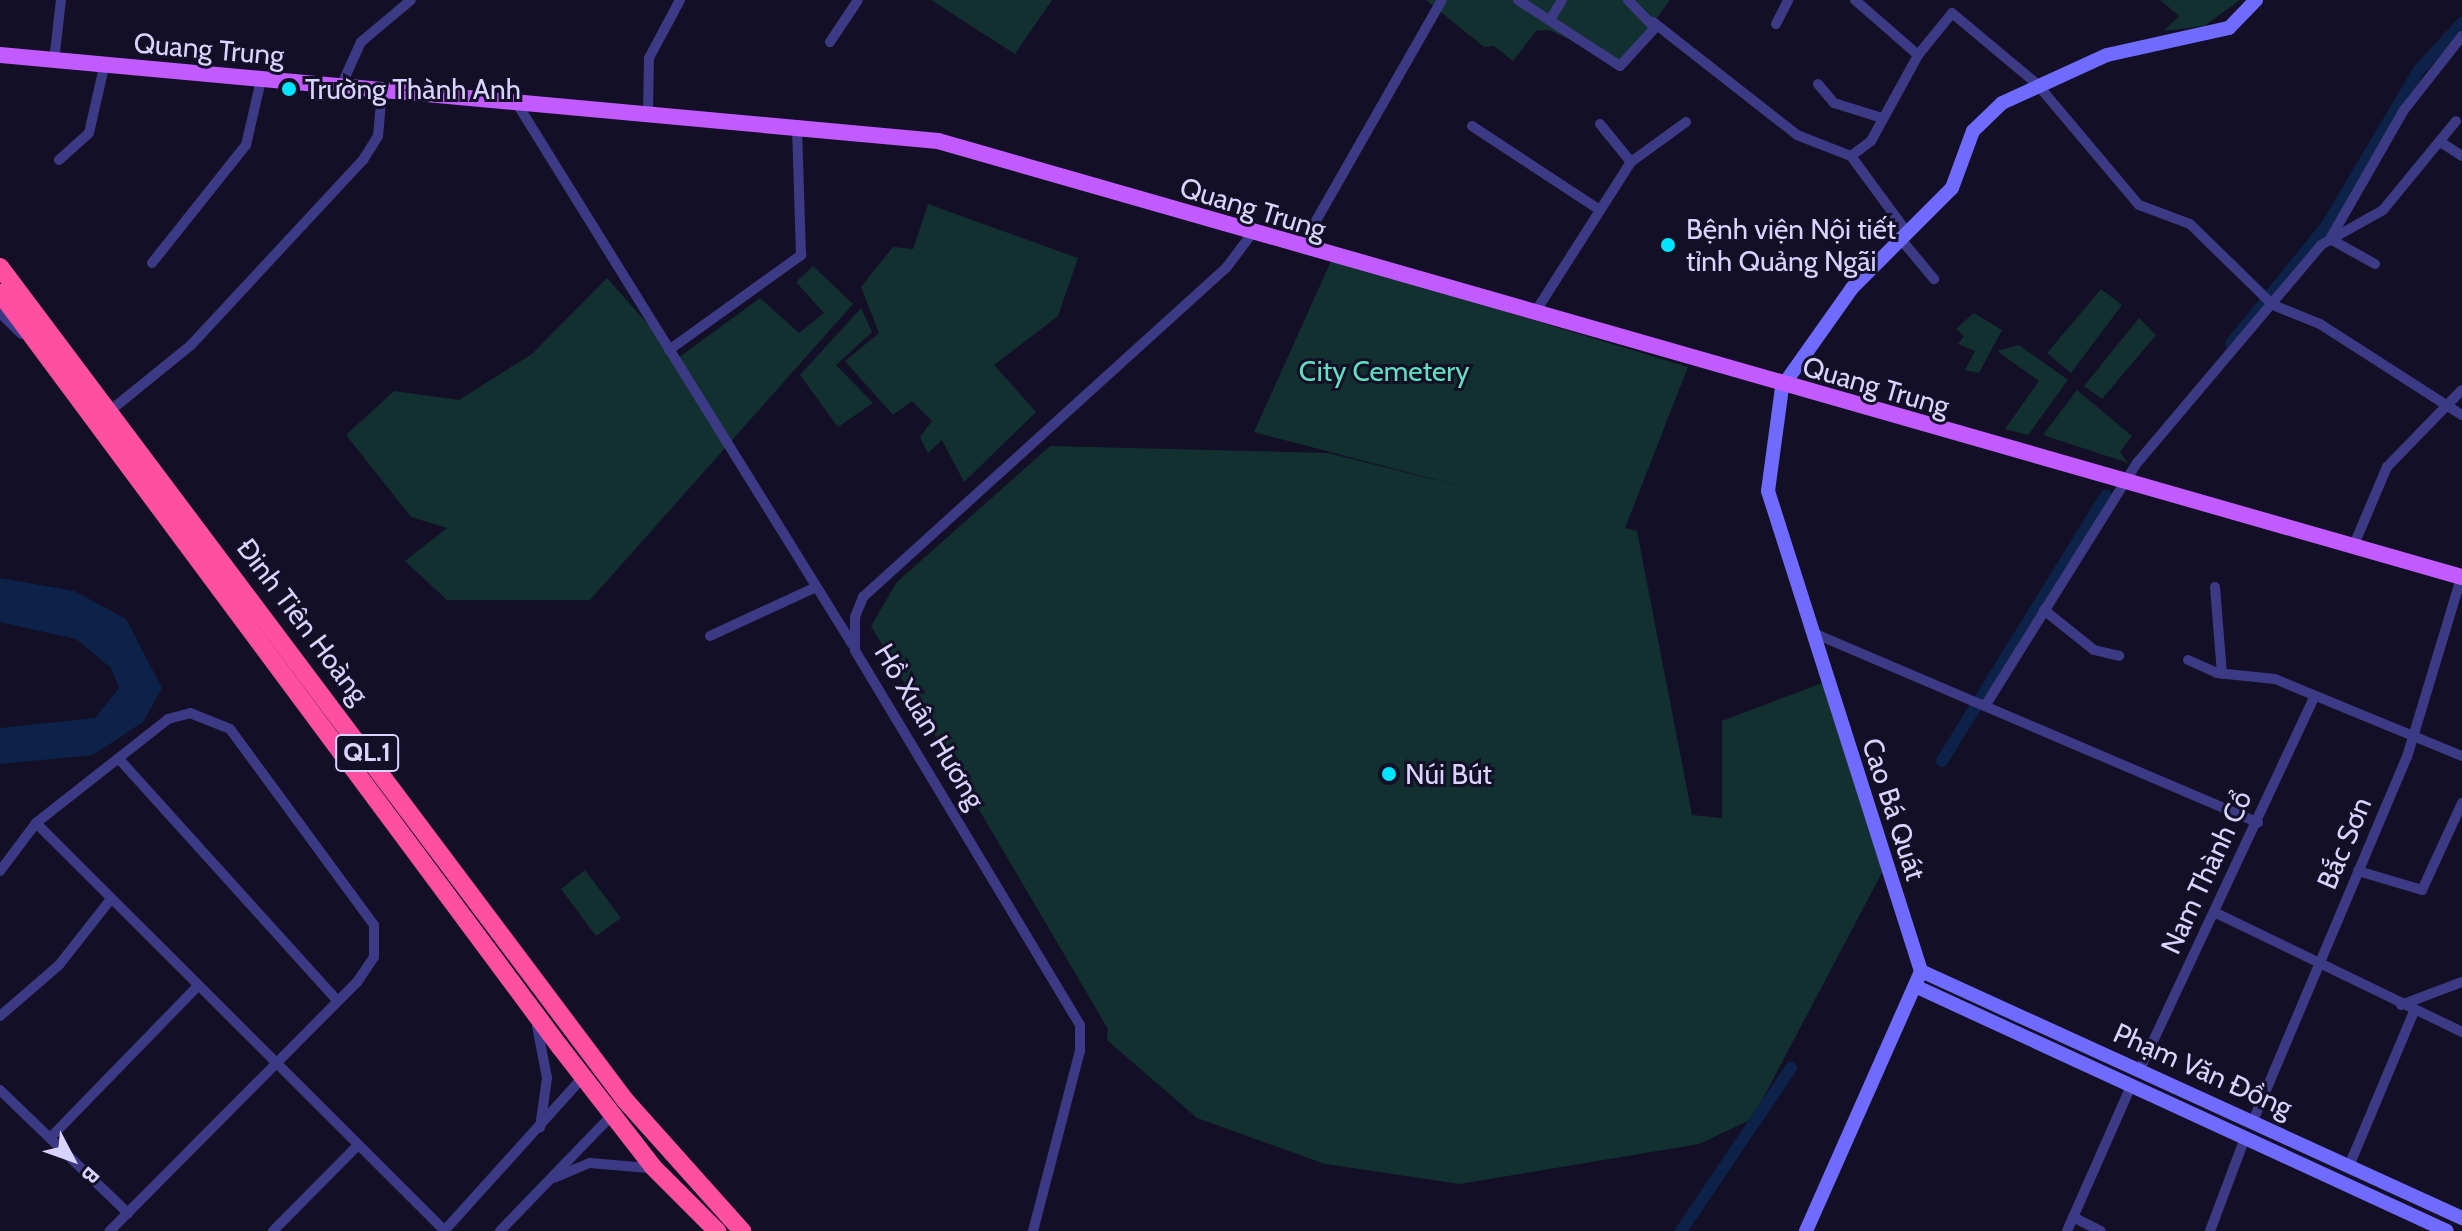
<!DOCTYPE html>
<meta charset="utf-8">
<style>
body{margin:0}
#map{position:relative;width:2462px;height:1231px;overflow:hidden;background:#130f26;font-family:Cabin,sans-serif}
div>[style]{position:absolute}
.green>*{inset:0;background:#12302f}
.water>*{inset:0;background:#0c2248}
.canal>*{height:12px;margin:-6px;padding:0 6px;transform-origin:6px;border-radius:6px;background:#0c2248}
.street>*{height:10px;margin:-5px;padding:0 5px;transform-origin:5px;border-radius:5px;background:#3d3a85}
.secondary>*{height:14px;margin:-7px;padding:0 7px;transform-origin:7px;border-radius:7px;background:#6f6bff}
.primary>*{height:16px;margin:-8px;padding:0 8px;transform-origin:8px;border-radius:8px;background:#c25bff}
.highway>*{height:18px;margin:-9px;padding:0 9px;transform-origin:9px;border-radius:9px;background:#ff4fa3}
.dots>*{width:22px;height:22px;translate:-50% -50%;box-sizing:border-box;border:4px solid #130f26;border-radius:50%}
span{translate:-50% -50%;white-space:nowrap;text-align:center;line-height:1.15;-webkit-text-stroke:6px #130f26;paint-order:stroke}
.shield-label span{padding:2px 6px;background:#130f26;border:2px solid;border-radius:6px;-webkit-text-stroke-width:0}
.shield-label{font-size:26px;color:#d9d4ff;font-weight:700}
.street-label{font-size:28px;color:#d9d4ff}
.poi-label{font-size:28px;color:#d9d4ff}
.left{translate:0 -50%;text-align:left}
.park-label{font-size:28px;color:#5fe0c0}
.north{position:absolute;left:32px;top:1119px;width:80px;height:80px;-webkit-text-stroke:6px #130f26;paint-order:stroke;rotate:131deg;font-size:22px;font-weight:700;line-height:32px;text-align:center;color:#d9d4ff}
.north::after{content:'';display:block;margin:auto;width:28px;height:36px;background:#d9d4ff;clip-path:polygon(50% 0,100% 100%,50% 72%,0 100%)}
</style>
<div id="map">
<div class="green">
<div style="clip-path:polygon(931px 0,1052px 0,1015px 54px)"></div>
<div style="clip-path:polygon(1426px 0,1670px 0,1623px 64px,1549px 30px,1536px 31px,1513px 61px,1494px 46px,1484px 47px)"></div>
<div style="clip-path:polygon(2160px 0,2240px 0,2204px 26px,2164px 31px,2179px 16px)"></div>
<div style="clip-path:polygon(928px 204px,1078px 258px,1058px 316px,994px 365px,1036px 412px,964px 482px,942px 440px,928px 453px,920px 437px,932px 421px,912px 401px,893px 415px,845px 361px,879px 333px,861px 287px,893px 247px,913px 249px)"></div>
<div style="clip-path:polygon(1332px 259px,1688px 367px,1625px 528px,1637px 531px,1692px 815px,1722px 818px,1722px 721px,1830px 680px,1885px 867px,1752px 1119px,1699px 1144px,1460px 1184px,1325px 1164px,1197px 1118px,1107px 1040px,1108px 1029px,871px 626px,897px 582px,1050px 446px,1328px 453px,1472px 489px,1254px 432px)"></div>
<div style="clip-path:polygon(813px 266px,853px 304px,590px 600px,447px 600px,405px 561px,447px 528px,411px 517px,346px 435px,394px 391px,459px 400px,532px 354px,607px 278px,678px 358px,760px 298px,799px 333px,824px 313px,796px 282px)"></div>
<div style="clip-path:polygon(2101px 289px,2122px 305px,2071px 373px,2047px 353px)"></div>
<div style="clip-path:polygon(861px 308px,872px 332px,836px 365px,873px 403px,838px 427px,800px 375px)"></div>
<div style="clip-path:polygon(1974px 313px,2002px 330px,1979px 373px,1965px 370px,1975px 351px,1958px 344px,1964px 336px,1956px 329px)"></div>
<div style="clip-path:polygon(2139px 318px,2156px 335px,2102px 399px,2084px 386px)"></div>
<div style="clip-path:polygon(2019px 345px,2068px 380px,2028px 435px,2005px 429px,2039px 381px,1997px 351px)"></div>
<div style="clip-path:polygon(2077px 390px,2132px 436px,2120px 452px,2128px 463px,2043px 435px)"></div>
<div style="clip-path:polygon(585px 870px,621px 918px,596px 936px,561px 889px)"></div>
</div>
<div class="water">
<div style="clip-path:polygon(0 578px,74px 591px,126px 619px,162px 688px,143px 722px,93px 755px,0 764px,0 728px,95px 718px,119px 688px,111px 668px,76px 639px,0 622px)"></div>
</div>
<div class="canal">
<div style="left:2231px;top:344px;width:153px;rotate:-51.1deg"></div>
<div style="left:2327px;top:225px;width:180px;rotate:-59.3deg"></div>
<div style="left:2419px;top:70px;width:64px;rotate:-47.5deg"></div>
<div style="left:1942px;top:761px;width:312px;rotate:-58.3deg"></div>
<div style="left:1681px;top:1231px;width:197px;rotate:-56deg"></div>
</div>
<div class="street">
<div style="left:1518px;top:0;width:121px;rotate:32.9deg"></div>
<div style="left:1620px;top:66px;width:52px;rotate:-47.4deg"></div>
<div style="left:1655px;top:28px;width:39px;rotate:-134deg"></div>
<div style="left:1855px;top:0;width:84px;rotate:41.1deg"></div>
<div style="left:1550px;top:20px;width:23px;rotate:-59deg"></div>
<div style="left:1653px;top:22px;width:183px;rotate:38.1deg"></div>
<div style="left:1797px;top:135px;width:58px;rotate:21.3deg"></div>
<div style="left:1851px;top:156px;width:93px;rotate:53.7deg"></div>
<div style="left:1776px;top:24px;width:27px;rotate:-63deg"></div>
<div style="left:830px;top:42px;width:50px;rotate:-56.3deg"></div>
<div style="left:54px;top:61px;width:61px;rotate:-83.5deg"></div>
<div style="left:1818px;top:84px;width:25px;rotate:50deg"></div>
<div style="left:1834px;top:103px;width:47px;rotate:17.3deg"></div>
<div style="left:341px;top:86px;width:48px;rotate:-65.6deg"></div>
<div style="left:361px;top:42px;width:65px;rotate:-40deg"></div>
<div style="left:516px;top:102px;width:638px;rotate:58.2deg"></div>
<div style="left:648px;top:113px;width:55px;rotate:-89deg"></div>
<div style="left:649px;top:58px;width:66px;rotate:-61.9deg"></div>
<div style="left:1600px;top:124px;width:49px;rotate:50.8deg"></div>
<div style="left:1472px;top:126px;width:149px;rotate:33.3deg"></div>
<div style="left:2442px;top:143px;width:24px;rotate:33deg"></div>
<div style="left:1851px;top:156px;width:25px;rotate:-37deg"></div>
<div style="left:1871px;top:141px;width:98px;rotate:-61.3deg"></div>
<div style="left:1918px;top:55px;width:54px;rotate:-51deg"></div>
<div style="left:1952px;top:13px;width:111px;rotate:39.9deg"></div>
<div style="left:2037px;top:84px;width:158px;rotate:49.9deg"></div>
<div style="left:2139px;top:205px;width:54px;rotate:20.4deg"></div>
<div style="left:2190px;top:224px;width:116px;rotate:44.3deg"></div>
<div style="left:2273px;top:305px;width:51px;rotate:22deg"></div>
<div style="left:2320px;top:324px;width:169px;rotate:32.7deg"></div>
<div style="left:59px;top:160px;width:40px;rotate:-42deg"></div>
<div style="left:89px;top:133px;width:68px;rotate:-77.2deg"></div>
<div style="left:1899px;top:237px;width:55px;rotate:50.2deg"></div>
<div style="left:1301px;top:247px;width:284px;rotate:-60.3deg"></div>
<div style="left:152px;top:263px;width:151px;rotate:-51.5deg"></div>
<div style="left:246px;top:145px;width:67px;rotate:-77deg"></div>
<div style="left:2375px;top:264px;width:51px;rotate:-150.9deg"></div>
<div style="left:2330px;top:239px;width:149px;rotate:-60.2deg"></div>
<div style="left:2404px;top:110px;width:94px;rotate:-51.9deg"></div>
<div style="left:0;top:313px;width:30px;rotate:44deg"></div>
<div style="left:1534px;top:314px;width:180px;rotate:-57.5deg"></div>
<div style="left:1631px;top:162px;width:68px;rotate:-36deg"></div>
<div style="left:669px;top:350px;width:163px;rotate:-35.7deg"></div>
<div style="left:801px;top:255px;width:130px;rotate:-91.8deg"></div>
<div style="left:111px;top:410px;width:103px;rotate:-39.1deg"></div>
<div style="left:191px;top:345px;width:253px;rotate:-47.1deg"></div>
<div style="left:363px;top:160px;width:28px;rotate:-58deg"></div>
<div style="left:378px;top:136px;width:45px;rotate:-84.9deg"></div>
<div style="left:2353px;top:547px;width:87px;rotate:-67deg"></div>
<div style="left:2387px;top:467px;width:107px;rotate:-45.8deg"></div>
<div style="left:2215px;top:587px;width:87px;rotate:85.4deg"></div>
<div style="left:2044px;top:610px;width:64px;rotate:38.7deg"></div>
<div style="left:2094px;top:650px;width:26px;rotate:13deg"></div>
<div style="left:1811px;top:632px;width:486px;rotate:23.1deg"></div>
<div style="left:710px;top:636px;width:117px;rotate:-24.8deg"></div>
<div style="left:2188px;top:660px;width:32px;rotate:24deg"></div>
<div style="left:2217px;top:673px;width:58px;rotate:5.9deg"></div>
<div style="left:2275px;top:679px;width:202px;rotate:22.4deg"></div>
<div style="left:1985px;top:706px;width:287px;rotate:-58deg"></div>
<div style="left:2137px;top:463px;width:285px;rotate:-49.8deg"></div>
<div style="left:2321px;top:245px;width:71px;rotate:-29.4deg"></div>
<div style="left:2383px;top:210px;width:115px;rotate:-50.6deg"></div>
<div style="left:119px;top:759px;width:326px;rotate:47.9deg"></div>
<div style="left:36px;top:823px;width:578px;rotate:44.93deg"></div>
<div style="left:0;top:871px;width:60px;rotate:-53.1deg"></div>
<div style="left:36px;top:823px;width:168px;rotate:-38.2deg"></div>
<div style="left:168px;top:719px;width:23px;rotate:-15deg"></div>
<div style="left:190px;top:713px;width:43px;rotate:21.8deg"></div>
<div style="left:230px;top:729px;width:243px;rotate:53.7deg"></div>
<div style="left:374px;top:925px;width:32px;rotate:90deg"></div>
<div style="left:374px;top:957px;width:30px;rotate:124deg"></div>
<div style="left:357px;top:982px;width:351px;rotate:134.8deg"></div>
<div style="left:2358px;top:871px;width:67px;rotate:16.5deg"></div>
<div style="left:2422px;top:890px;width:96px;rotate:-65.3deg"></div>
<div style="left:2214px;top:912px;width:276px;rotate:25.8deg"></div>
<div style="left:2401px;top:1005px;width:65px;rotate:-20.7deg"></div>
<div style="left:0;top:1016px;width:78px;rotate:-40.8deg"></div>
<div style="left:59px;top:965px;width:84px;rotate:-51.8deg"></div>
<div style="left:537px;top:1026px;width:53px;rotate:79.1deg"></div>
<div style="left:547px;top:1078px;width:50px;rotate:98deg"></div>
<div style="left:2140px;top:1069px;width:412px;rotate:-64.9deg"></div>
<div style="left:0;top:1090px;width:178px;rotate:43.9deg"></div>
<div style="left:2253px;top:1121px;width:395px;rotate:-67.1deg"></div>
<div style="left:2407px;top:757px;width:190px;rotate:-73.2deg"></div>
<div style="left:50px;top:1138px;width:212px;rotate:-45.8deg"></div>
<div style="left:2349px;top:1166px;width:168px;rotate:-67.2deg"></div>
<div style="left:554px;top:1178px;width:39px;rotate:-23deg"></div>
<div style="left:590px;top:1163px;width:59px;rotate:4.8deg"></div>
<div style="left:2073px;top:1217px;width:31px;rotate:27deg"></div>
<div style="left:273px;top:1231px;width:121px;rotate:-45.3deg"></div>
<div style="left:444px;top:1231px;width:209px;rotate:-47.9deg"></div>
<div style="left:500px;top:1231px;width:163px;rotate:-46deg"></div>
<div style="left:1033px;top:1231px;width:186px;rotate:-75.4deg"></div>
<div style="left:1080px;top:1051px;width:26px;rotate:-90deg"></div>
<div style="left:1080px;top:1025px;width:437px;rotate:-121deg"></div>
<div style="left:855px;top:650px;width:33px;rotate:-90deg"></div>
<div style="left:855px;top:617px;width:22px;rotate:-68deg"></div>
<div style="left:863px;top:597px;width:490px;rotate:-42.2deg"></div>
<div style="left:1226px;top:268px;width:41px;rotate:-52.9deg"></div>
<div style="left:2067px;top:1231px;width:158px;rotate:-66.2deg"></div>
<div style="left:2210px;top:1231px;width:99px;rotate:-69.4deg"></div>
</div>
<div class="secondary">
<div style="left:1921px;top:971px;width:595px;rotate:24.54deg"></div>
<div style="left:1917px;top:987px;width:583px;rotate:24.72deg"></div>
<div style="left:1806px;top:1231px;width:284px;rotate:-66.1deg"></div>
<div style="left:1921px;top:971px;width:504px;rotate:-107.68deg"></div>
<div style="left:1768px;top:491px;width:105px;rotate:-82.3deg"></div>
<div style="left:1782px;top:387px;width:121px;rotate:-54.7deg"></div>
<div style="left:1852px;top:288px;width:141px;rotate:-45deg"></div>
<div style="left:1952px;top:188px;width:61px;rotate:-69.8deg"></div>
<div style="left:1973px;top:131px;width:40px;rotate:-44deg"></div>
<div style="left:2002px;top:103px;width:115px;rotate:-24.6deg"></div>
<div style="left:2107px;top:55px;width:125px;rotate:-12.5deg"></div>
<div style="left:2229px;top:28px;width:39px;rotate:-46deg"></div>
</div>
<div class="primary">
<div style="left:0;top:55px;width:942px;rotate:5.24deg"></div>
<div style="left:938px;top:141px;width:1585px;rotate:15.97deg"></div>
</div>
<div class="highway">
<div style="left:0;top:267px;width:1041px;rotate:53.12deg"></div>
<div style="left:625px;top:1100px;width:176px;rotate:48.2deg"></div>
<div style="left:0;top:293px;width:939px;rotate:53.4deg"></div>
<div style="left:560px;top:1047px;width:152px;rotate:52.2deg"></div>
<div style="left:653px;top:1167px;width:91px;rotate:45deg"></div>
</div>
<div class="dots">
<div style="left:289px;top:89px;background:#00e5ff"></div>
<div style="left:1668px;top:245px;background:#00e5ff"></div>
<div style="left:1389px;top:774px;background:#00e5ff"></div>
</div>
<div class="shield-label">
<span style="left:367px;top:753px">QL.1</span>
</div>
<div class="street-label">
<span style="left:209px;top:49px;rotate:5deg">Quang Trung</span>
<span style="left:1253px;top:208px;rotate:17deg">Quang Trung</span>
<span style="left:1876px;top:386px;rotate:16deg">Quang Trung</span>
<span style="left:303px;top:621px;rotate:53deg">Đinh Tiên Hoàng</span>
<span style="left:930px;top:726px;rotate:59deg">Hồ Xuân Hương</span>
<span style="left:1894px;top:809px;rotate:72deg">Cao Bá Quát</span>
<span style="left:2344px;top:843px;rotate:-67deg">Bắc Sơn</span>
<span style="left:2206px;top:872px;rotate:-65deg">Nam Thành Cổ</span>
<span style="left:2203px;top:1070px;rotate:24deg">Phạm Văn Đồng</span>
</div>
<div class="poi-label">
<span class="left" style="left:305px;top:89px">Trường Thành Anh</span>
<span class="left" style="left:1686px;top:245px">Bệnh viện Nội tiết<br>tỉnh Quảng Ngãi</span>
<span class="left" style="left:1405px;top:774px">Núi Bút</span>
</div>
<div class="park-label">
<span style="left:1384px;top:371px">City Cemetery</span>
</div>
<div class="north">B</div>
</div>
